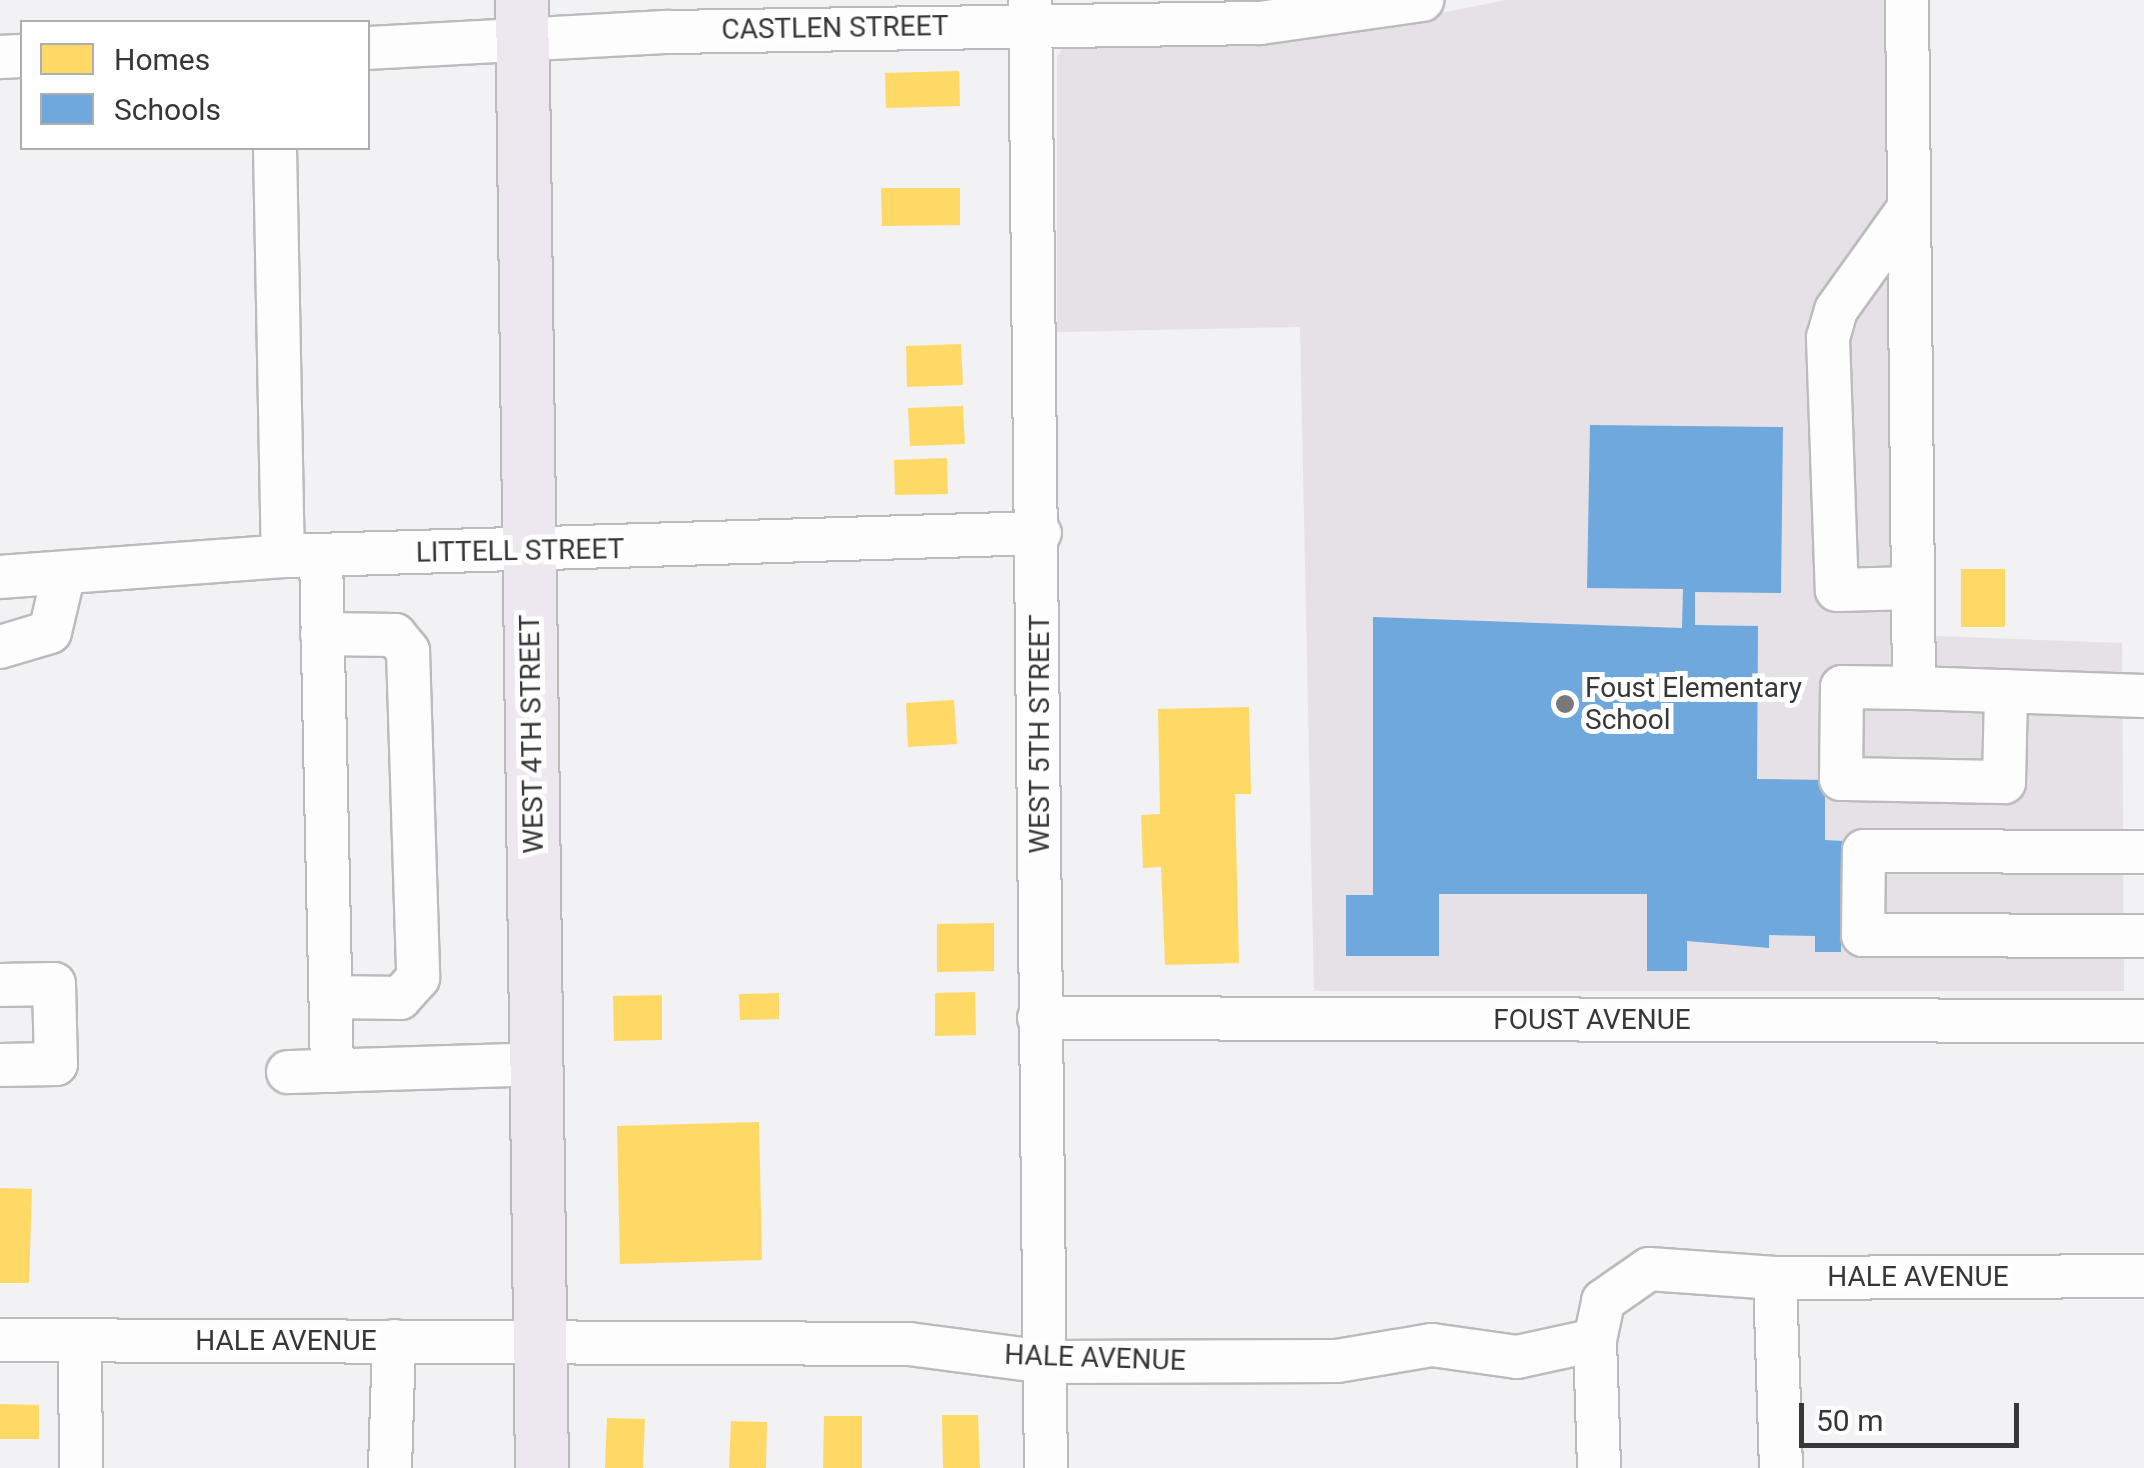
<!DOCTYPE html>
<style>
body{margin:0}
#map{position:relative;width:2144px;height:1468px;overflow:hidden;background:#f2f1f3;font-family:Roboto,sans-serif}
div>[style]{position:absolute}
.built>*{inset:0;background:#e5e1e7}
.homes>*{inset:0;background:#ffd966}
.schools>*{inset:0;background:#6fa8dc}
.roads{filter:drop-shadow(2px 0 #bcbbbc) drop-shadow(-2px 0 #bcbbbc) drop-shadow(0 2px #bcbbbc) drop-shadow(0 -2px #bcbbbc)}
.minor>*{height:42px;margin:-21px;padding:0 21px;transform-origin:21px;border-radius:21px;background:#fdfdfd}
.major>*{height:52px;margin:-26px;padding:0 26px;transform-origin:26px;border-radius:26px;background:#ede8ef}
.dots>*{width:28px;height:28px;translate:-50% -50%;box-sizing:border-box;border:5px solid #fffeff;border-radius:50%}
span{translate:-50% -50%;white-space:nowrap;text-align:center;line-height:1.15;-webkit-text-stroke:10px #fffeff;paint-order:stroke}
.street-label{font-size:28px;color:#373638}
.poi-label{font-size:28px;color:#373638}
.left{translate:0 -50%;text-align:left}
.legend{position:absolute;left:20px;top:20px;width:350px;height:130px;box-sizing:border-box;background:#fffeff;border:2px solid #afaeaf;margin:0;padding:12px 18px;list-style:none;font-size:30px;color:#373638}
.legend li{display:flex;align-items:center;gap:20px;height:50px}
.legend b{width:50px;border:2px solid #afaeaf}
.scale{position:absolute;left:1799px;top:1403px;width:220px;height:45px;box-sizing:border-box;border:5px solid #373638;border-top:0;padding-left:12px;font-size:30px;line-height:35px;white-space:nowrap;color:#373638;-webkit-text-stroke:8px #fffeff;paint-order:stroke}
</style>
<div id="map">
<div class="built">
<div style="clip-path:polygon(1506px 0,1928px 0,1935px 636px,2122px 643px,2124px 991px,1314px 991px,1300px 327px,1057px 332px,1057px 57px,1064px 46px,1315px 38px)"></div>
</div>
<div class="homes">
<div style="clip-path:polygon(959px 71px,960px 106px,886px 108px,885px 73px)"></div>
<div style="clip-path:polygon(881px 188px,960px 188px,960px 225px,882px 226px)"></div>
<div style="clip-path:polygon(961px 344px,963px 385px,907px 387px,906px 346px)"></div>
<div style="clip-path:polygon(963px 406px,965px 444px,910px 446px,908px 408px)"></div>
<div style="clip-path:polygon(947px 458px,948px 494px,895px 495px,894px 460px)"></div>
<div style="clip-path:polygon(1961px 569px,2005px 569px,2005px 627px,1961px 627px)"></div>
<div style="clip-path:polygon(954px 700px,957px 744px,908px 747px,906px 703px)"></div>
<div style="clip-path:polygon(1249px 707px,1251px 794px,1235px 794px,1239px 963px,1165px 965px,1161px 867px,1143px 868px,1141px 815px,1160px 814px,1158px 709px)"></div>
<div style="clip-path:polygon(994px 923px,994px 971px,937px 972px,937px 924px)"></div>
<div style="clip-path:polygon(975px 992px,976px 1035px,935px 1036px,935px 993px)"></div>
<div style="clip-path:polygon(779px 993px,779px 1019px,740px 1020px,739px 994px)"></div>
<div style="clip-path:polygon(662px 995px,662px 1040px,614px 1041px,613px 996px)"></div>
<div style="clip-path:polygon(759px 1122px,762px 1260px,620px 1264px,617px 1126px)"></div>
<div style="clip-path:polygon(0 1188px,32px 1189px,29px 1283px,0 1283px)"></div>
<div style="clip-path:polygon(0 1404px,39px 1405px,39px 1439px,0 1439px)"></div>
<div style="clip-path:polygon(942px 1415px,978px 1415px,980px 1468px,943px 1468px)"></div>
<div style="clip-path:polygon(824px 1416px,862px 1416px,862px 1468px,823px 1468px)"></div>
<div style="clip-path:polygon(607px 1418px,645px 1419px,643px 1468px,605px 1468px)"></div>
<div style="clip-path:polygon(731px 1421px,767px 1422px,766px 1468px,729px 1468px)"></div>
</div>
<div class="schools">
<div style="clip-path:polygon(1590px 425px,1783px 427px,1781px 593px,1695px 592px,1695px 625px,1758px 626px,1757px 779px,1825px 780px,1825px 840px,1842px 841px,1841px 952px,1815px 952px,1815px 936px,1769px 935px,1769px 948px,1687px 941px,1687px 971px,1647px 971px,1647px 894px,1439px 894px,1439px 956px,1346px 956px,1346px 895px,1373px 895px,1373px 617px,1682px 628px,1683px 589px,1587px 588px)"></div>
</div>
<div class="roads">
<div class="minor">
<div style="left:1030px;top:0;width:1468px;rotate:89.38deg"></div>
<div style="left:1907px;top:0;width:688px;rotate:89.42deg"></div>
<div style="left:1914px;top:688px;width:230px;rotate:2deg"></div>
<div style="left:368px;top:48px;width:299px;rotate:-3.1deg"></div>
<div style="left:667px;top:32px;width:593px;rotate:-0.87deg"></div>
<div style="left:1260px;top:23px;width:164px;rotate:-8.1deg"></div>
<div style="left:0;top:57px;width:22px;rotate:-3deg"></div>
<div style="left:275px;top:148px;width:408px;rotate:88.9deg"></div>
<div style="left:1909px;top:208px;width:125px;rotate:125.6deg"></div>
<div style="left:1836px;top:310px;width:29px;rotate:106deg"></div>
<div style="left:1828px;top:338px;width:252px;rotate:88deg"></div>
<div style="left:1837px;top:590px;width:76px;rotate:-1.5deg"></div>
<div style="left:321px;top:555px;width:516px;rotate:88.78deg"></div>
<div style="left:0;top:577px;width:284px;rotate:-4.2deg"></div>
<div style="left:283px;top:556px;width:757px;rotate:-1.74deg"></div>
<div style="left:322px;top:634px;width:73px;rotate:0.8deg"></div>
<div style="left:395px;top:635px;width:21px;rotate:51deg"></div>
<div style="left:408px;top:651px;width:327px;rotate:88.2deg"></div>
<div style="left:418px;top:978px;width:27px;rotate:132deg"></div>
<div style="left:400px;top:998px;width:69px;rotate:-179.2deg"></div>
<div style="left:0;top:647px;width:52px;rotate:-16.7deg"></div>
<div style="left:50px;top:632px;width:61px;rotate:-76.7deg"></div>
<div style="left:1914px;top:688px;width:72px;rotate:-179.2deg"></div>
<div style="left:1842px;top:687px;width:92px;rotate:90.6deg"></div>
<div style="left:1841px;top:779px;width:163px;rotate:1.1deg"></div>
<div style="left:2004px;top:782px;width:91px;rotate:-88.7deg"></div>
<div style="left:2144px;top:852px;width:280px;rotate:-179.8deg"></div>
<div style="left:1864px;top:851px;width:84px;rotate:90.7deg"></div>
<div style="left:1863px;top:935px;width:281px;rotate:0.2deg"></div>
<div style="left:0;top:985px;width:54px;rotate:-1.1deg"></div>
<div style="left:54px;top:984px;width:80px;rotate:88.6deg"></div>
<div style="left:56px;top:1064px;width:56px;rotate:179deg"></div>
<div style="left:1039px;top:1018px;width:1105px;rotate:0.16deg"></div>
<div style="left:288px;top:1072px;width:251px;rotate:-1.8deg"></div>
<div style="left:1775px;top:1278px;width:190px;rotate:88.2deg"></div>
<div style="left:0;top:1340px;width:909px;rotate:0.25deg"></div>
<div style="left:909px;top:1344px;width:138px;rotate:7.5deg"></div>
<div style="left:1046px;top:1362px;width:291px;rotate:-0.2deg"></div>
<div style="left:1337px;top:1361px;width:96px;rotate:-9.6deg"></div>
<div style="left:1432px;top:1345px;width:86px;rotate:8deg"></div>
<div style="left:1517px;top:1357px;width:80px;rotate:-12.3deg"></div>
<div style="left:1595px;top:1340px;width:40px;rotate:-78deg"></div>
<div style="left:1603px;top:1301px;width:56px;rotate:-34.8deg"></div>
<div style="left:1649px;top:1269px;width:126px;rotate:4.1deg"></div>
<div style="left:1775px;top:1278px;width:369px;rotate:-0.3deg"></div>
<div style="left:80px;top:1340px;width:128px;rotate:89.6deg"></div>
<div style="left:1595px;top:1340px;width:128px;rotate:88.2deg"></div>
<div style="left:390px;top:1468px;width:127px;rotate:-88.2deg"></div>
</div>
<div class="major">
<div style="left:522px;top:0;width:1468px;rotate:89.22deg"></div>
</div>
</div>
<div class="dots">
<div style="left:1565px;top:704px;background:#787779"></div>
</div>
<div class="street-label">
<span style="left:835px;top:28px;rotate:-1deg">CASTLEN STREET</span>
<span style="left:520px;top:551px;rotate:-1deg">LITTELL STREET</span>
<span style="left:532px;top:734px;rotate:-91deg">WEST 4TH STREET</span>
<span style="left:1040px;top:734px;rotate:-90deg">WEST 5TH STREET</span>
<span style="left:1592px;top:1020px">FOUST AVENUE</span>
<span style="left:1918px;top:1277px">HALE AVENUE</span>
<span style="left:286px;top:1341px">HALE AVENUE</span>
<span style="left:1095px;top:1358px;rotate:2deg">HALE AVENUE</span>
</div>
<div class="poi-label">
<span class="left" style="left:1585px;top:704px">Foust Elementary<br>School</span>
</div>
<ul class="legend">
<li><b style="height:28px;background:#ffd966"></b>Homes</li>
<li><b style="height:28px;background:#6fa8dc"></b>Schools</li>
</ul>
<div class="scale">50 m</div>
</div>
